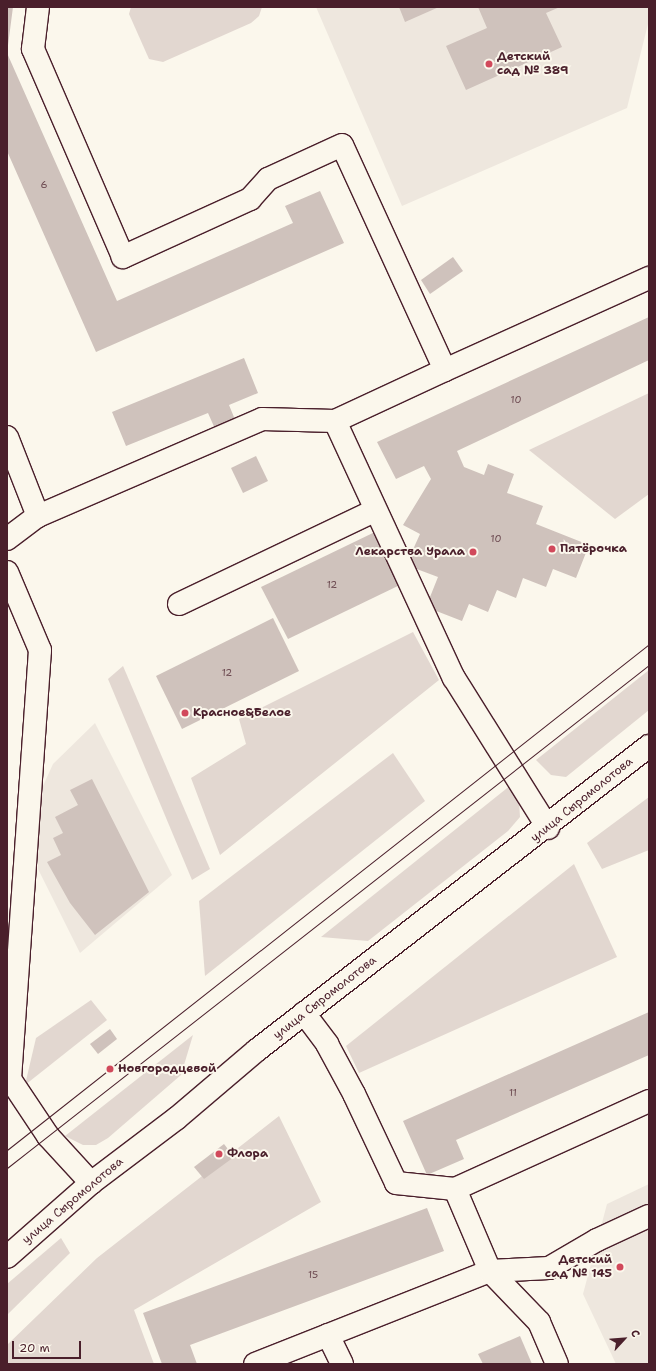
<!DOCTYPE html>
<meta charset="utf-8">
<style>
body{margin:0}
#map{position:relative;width:656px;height:1371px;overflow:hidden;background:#fbf7ec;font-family:"Shantell Sans",sans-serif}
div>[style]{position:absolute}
.built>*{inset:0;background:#eee7de}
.green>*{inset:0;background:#e2d7d0}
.building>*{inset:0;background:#cfc2bc}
.roads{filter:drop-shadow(1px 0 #4a1f2b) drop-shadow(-1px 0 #4a1f2b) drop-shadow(0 1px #4a1f2b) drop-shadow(0 -1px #4a1f2b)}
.minor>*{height:22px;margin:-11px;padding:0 11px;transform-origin:11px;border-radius:11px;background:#fbf7ec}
.tram>*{height:1px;margin:-0.5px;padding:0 0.5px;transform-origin:0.5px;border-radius:0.5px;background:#4a1f2b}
.dots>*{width:11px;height:11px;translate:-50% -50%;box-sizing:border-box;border:2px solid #fbf7ec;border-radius:50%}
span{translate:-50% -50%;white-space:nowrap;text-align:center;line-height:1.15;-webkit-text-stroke:4px #fbf7ec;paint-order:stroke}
.number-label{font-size:10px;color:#6b484f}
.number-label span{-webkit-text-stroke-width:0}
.poi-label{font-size:12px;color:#4a1f2b;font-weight:700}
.left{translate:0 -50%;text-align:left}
.right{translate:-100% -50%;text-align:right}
.street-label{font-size:12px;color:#4a1f2b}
.frame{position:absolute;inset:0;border:8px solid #4a1f2b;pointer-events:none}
.north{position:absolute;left:604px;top:1319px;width:40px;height:40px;-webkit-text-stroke:3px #fbf7ec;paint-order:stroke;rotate:64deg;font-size:11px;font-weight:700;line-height:16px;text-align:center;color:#4a1f2b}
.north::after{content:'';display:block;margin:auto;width:14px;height:18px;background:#4a1f2b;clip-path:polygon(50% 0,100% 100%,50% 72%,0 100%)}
.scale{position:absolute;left:12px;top:1341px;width:69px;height:18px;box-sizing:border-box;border:2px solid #4a1f2b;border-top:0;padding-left:5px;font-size:12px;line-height:14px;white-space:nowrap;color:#4a1f2b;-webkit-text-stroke:3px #fbf7ec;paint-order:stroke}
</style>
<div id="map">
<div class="built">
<div style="clip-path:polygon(316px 7px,649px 7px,649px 20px,627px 108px,402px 206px)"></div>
<div style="clip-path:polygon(95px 723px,172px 875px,80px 953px,38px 869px,38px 797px,53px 764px)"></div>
<div style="clip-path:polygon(649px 1184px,649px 1364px,616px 1364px,583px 1294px,607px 1204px)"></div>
</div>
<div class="green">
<div style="clip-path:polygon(131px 7px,262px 7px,259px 16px,251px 23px,163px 62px,149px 59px,129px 14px)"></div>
<div style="clip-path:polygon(649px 393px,649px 494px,615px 519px,529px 450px)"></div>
<div style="clip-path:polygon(413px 632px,439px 680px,220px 855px,191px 778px,246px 744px,239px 719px)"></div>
<div style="clip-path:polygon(123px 666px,210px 869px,192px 880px,108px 679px)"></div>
<div style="clip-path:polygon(649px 670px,649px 710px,566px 777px,551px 775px,536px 760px)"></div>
<div style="clip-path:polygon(393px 753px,425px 801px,205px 976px,199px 901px)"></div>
<div style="clip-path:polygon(511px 785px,519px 801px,520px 817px,508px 831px,368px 941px,321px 937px)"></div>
<div style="clip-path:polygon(649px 797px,649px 850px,602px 869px,587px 843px)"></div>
<div style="clip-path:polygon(574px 864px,617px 957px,359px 1073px,346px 1046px)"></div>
<div style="clip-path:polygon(91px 1000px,107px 1020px,25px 1085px,36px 1038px)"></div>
<div style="clip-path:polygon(193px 1035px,181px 1075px,108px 1138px,96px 1145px,83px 1145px,65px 1136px)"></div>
<div style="clip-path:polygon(279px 1116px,321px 1202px,134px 1310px,154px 1364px,7px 1364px,7px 1345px,97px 1258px)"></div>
<div style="clip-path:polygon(61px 1238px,70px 1253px,7px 1315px,7px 1284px)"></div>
</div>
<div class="building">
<div style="clip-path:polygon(7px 7px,13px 7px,7px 53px,117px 301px,293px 223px,285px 206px,320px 191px,344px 243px,96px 352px,7px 151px)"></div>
<div style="clip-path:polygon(399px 7px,439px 7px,405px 22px)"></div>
<div style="clip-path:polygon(478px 7px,560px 7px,546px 13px,562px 47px,466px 90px,446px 46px,487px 28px)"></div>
<div style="clip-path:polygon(453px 257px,463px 271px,430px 294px,421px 280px)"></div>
<div style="clip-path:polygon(649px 317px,649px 360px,457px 451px,464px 467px,484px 475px,488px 464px,514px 474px,507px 493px,543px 506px,536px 524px,589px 545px,576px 578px,553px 569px,546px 587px,523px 578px,516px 598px,497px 590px,488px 612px,469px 604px,462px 621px,426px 607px,438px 577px,406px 565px,420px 534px,403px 525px,431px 479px,424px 466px,396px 479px,377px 442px)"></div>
<div style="clip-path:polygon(244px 358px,258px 393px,229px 405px,236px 422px,216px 431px,208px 413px,126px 446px,112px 412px)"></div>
<div style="clip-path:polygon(256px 456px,268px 481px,243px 493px,231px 468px)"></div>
<div style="clip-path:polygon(377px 531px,402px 584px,288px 639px,261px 587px)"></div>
<div style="clip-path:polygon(273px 618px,299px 671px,182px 729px,156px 676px)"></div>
<div style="clip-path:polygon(92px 779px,149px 892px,95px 935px,70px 903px,47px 862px,61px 855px,53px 838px,63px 833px,55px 817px,78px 805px,70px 790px)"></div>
<div style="clip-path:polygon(649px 1012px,649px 1055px,456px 1140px,464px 1159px,427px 1175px,403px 1121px)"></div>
<div style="clip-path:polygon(110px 1029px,117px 1039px,98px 1054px,90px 1044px)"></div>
<div style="clip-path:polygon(224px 1144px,234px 1157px,204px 1179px,194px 1167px)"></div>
<div style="clip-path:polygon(427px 1208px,444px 1251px,190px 1345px,197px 1364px,162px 1364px,143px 1313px)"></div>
<div style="clip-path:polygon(520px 1336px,532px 1364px,483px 1364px,478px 1354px)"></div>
</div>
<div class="roads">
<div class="minor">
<div style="left:445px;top:370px;width:224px;rotate:-24.3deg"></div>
<div style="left:335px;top:421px;width:283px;rotate:65.2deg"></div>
<div style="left:454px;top:678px;width:177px;rotate:57.9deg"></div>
<div style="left:7px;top:437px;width:85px;rotate:68.6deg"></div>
<div style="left:7px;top:539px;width:39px;rotate:-37deg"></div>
<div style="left:38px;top:516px;width:244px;rotate:-23.4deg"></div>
<div style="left:262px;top:419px;width:73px;rotate:1.6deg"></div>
<div style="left:335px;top:421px;width:121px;rotate:-24.9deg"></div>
<div style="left:445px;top:370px;width:247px;rotate:-114.6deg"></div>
<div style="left:342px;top:145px;width:81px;rotate:155.3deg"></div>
<div style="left:268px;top:179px;width:27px;rotate:132deg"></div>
<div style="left:250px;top:199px;width:140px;rotate:155.5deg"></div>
<div style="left:123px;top:257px;width:227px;rotate:-113.4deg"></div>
<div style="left:33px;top:49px;width:42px;rotate:-83.2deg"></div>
<div style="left:7px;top:572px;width:85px;rotate:67.1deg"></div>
<div style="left:40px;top:650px;width:430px;rotate:94deg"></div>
<div style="left:179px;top:604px;width:216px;rotate:-25.5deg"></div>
<div style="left:304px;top:1013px;width:39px;rotate:53deg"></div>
<div style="left:327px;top:1044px;width:57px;rotate:61.6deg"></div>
<div style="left:354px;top:1094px;width:98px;rotate:64.7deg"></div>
<div style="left:396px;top:1183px;width:59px;rotate:5.8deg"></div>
<div style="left:7px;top:1082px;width:4px;rotate:-45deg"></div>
<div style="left:10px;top:1079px;width:69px;rotate:56.3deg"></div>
<div style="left:48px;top:1136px;width:64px;rotate:47.5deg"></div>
<div style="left:7px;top:1257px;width:112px;rotate:-41.4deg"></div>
<div style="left:91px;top:1183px;width:108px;rotate:-37.1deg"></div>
<div style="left:177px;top:1118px;width:105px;rotate:-40.4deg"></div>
<div style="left:257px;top:1050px;width:496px;rotate:-37.8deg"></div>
<div style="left:328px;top:1335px;width:32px;rotate:64deg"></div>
<div style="left:255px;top:1364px;width:253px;rotate:-21.6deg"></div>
<div style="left:490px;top:1271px;width:89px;rotate:-113.1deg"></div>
<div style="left:455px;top:1189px;width:213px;rotate:-24.4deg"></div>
<div style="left:557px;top:1364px;width:46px;rotate:-113.2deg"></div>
<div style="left:539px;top:1322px;width:71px;rotate:-133.9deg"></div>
<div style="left:490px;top:1271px;width:59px;rotate:-2.9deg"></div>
<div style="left:549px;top:1268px;width:56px;rotate:-30.3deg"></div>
<div style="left:597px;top:1240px;width:57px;rotate:-24.8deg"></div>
</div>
</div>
<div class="tram">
<div style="left:7px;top:1150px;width:817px;rotate:-38.24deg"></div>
<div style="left:7px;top:1168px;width:816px;rotate:-38.08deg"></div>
</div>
<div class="dots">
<div style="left:489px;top:64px;background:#d1495b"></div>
<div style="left:552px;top:549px;background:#d1495b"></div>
<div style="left:473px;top:552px;background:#d1495b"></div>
<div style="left:185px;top:713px;background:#d1495b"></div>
<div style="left:110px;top:1069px;background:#d1495b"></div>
<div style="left:219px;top:1154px;background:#d1495b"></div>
<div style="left:620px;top:1267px;background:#d1495b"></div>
</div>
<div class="number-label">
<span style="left:44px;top:185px">6</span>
<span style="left:516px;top:400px">10</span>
<span style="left:496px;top:539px">10</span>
<span style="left:332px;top:585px">12</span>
<span style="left:227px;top:673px">12</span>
<span style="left:513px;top:1093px">11</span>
<span style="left:313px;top:1275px">15</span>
</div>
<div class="poi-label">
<span class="left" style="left:497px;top:64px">Детский<br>сад № 389</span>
<span class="left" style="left:560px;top:549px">Пятёрочка</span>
<span class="right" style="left:465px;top:552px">Лекарства Урала</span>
<span class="left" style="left:193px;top:713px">Красное&amp;Белое</span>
<span class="left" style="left:118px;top:1069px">Новгородцевой</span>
<span class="left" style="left:227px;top:1154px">Флора</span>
<span class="right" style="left:612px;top:1267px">Детский<br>сад № 145</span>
</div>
<div class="street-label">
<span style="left:582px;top:800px;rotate:-39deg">улица Сыромолотова</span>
<span style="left:325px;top:998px;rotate:-38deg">улица Сыромолотова</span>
<span style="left:73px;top:1201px;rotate:-40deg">улица Сыромолотова</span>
</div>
<div class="frame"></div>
<div class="north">С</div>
<div class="scale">20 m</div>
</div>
